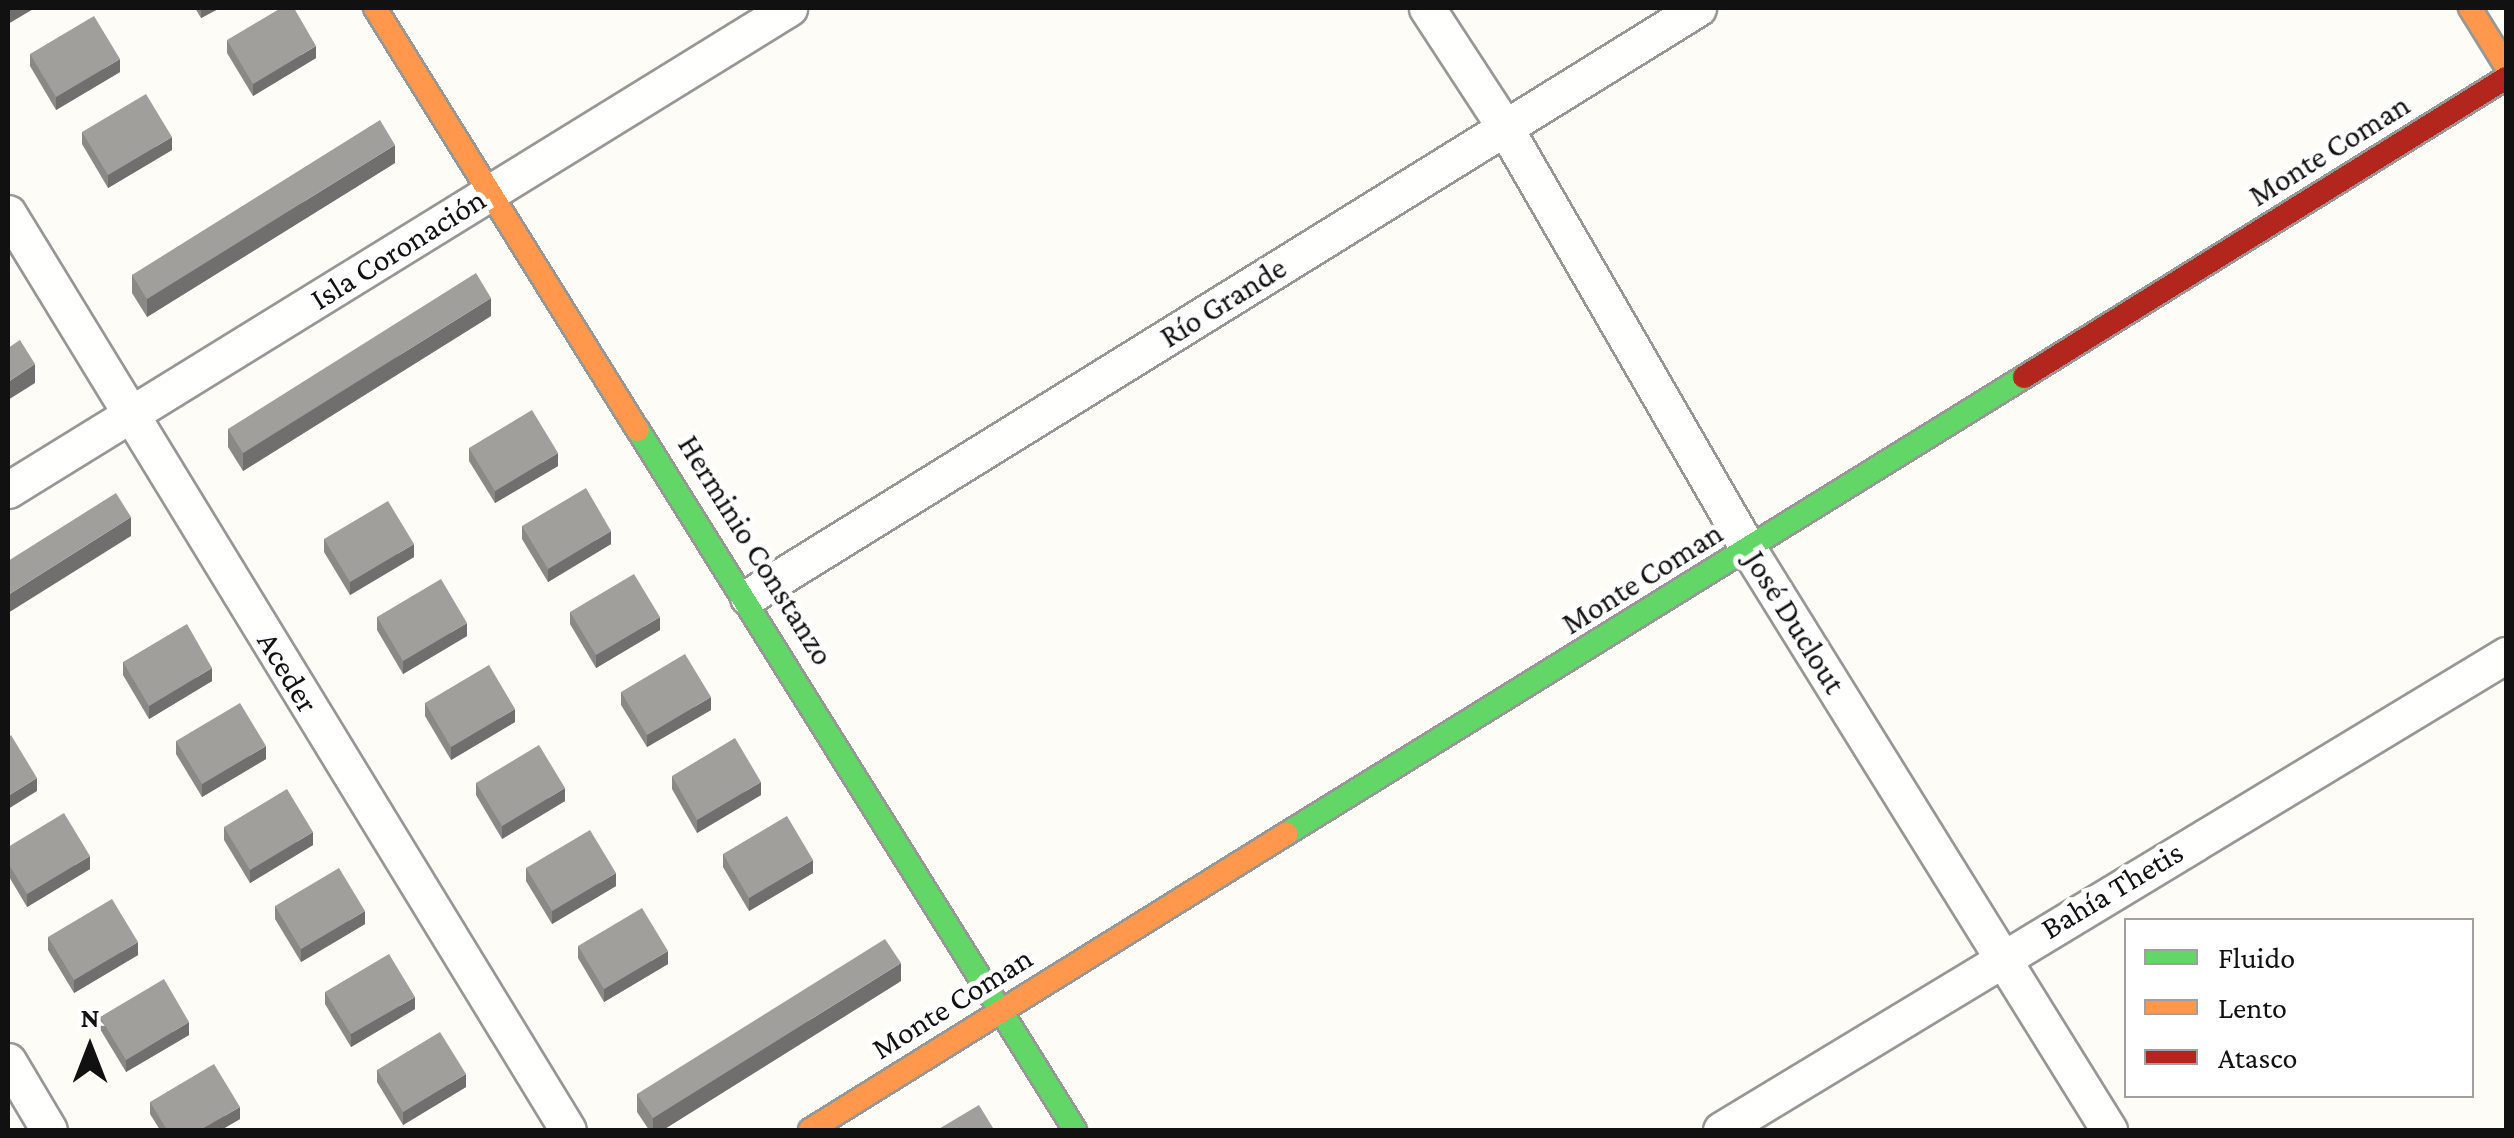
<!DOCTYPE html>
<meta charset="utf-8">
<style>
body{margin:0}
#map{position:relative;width:2514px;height:1138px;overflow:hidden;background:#fdfcf7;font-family:"Crimson Pro",serif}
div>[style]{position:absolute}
.roads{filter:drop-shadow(2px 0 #979795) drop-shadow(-2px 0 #979795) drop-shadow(0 2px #979795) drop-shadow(0 -2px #979795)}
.street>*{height:35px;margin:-17.5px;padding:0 17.5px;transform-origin:17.5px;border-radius:17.5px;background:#fffffe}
.fast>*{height:22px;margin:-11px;padding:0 11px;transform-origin:11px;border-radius:11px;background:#63d668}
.slow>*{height:22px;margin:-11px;padding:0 11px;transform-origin:11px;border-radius:11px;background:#ff974d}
.jam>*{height:22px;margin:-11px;padding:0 11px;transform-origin:11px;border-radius:11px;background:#b3261e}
.wall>*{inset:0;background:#8a8986}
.shaded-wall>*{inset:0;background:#716f6d}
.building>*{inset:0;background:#a19f9c}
span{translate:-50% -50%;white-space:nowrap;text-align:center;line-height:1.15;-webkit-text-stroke:10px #fff;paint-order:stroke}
.street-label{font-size:32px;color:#111}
.frame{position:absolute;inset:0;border:10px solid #111;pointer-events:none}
.legend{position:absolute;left:2124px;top:918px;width:350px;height:180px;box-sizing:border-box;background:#fff;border:2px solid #a0a0a0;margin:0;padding:12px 18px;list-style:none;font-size:30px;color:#111}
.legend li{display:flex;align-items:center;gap:20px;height:50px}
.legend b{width:50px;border:2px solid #a0a0a0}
.north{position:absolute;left:40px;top:998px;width:100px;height:100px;-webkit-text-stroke:8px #fff;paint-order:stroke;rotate:0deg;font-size:28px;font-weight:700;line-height:40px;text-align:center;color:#111}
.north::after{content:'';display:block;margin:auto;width:35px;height:45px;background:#111;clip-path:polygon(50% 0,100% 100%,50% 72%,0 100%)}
</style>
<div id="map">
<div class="roads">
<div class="street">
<div style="left:1427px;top:8px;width:141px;rotate:56.9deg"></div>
<div style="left:1504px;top:126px;width:490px;rotate:60deg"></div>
<div style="left:1749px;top:550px;width:683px;rotate:58.17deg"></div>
<div style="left:8px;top:213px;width:1074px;rotate:58.59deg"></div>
<div style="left:8px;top:490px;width:918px;rotate:-31.68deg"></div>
<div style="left:748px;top:597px;width:1118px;rotate:-31.8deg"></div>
<div style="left:8px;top:1061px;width:80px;rotate:59.3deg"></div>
<div style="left:1721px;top:1130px;width:918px;rotate:-31.18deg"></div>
</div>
<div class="fast">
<div style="left:638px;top:430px;width:825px;rotate:58.02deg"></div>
<div style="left:1286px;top:834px;width:868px;rotate:-31.77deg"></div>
</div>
<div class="slow">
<div style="left:375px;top:8px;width:497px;rotate:58.1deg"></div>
<div style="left:2470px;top:8px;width:68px;rotate:58.2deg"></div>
<div style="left:810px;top:1130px;width:561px;rotate:-31.88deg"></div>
</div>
<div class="jam">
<div style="left:2024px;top:377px;width:567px;rotate:-31.81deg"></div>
</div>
</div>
<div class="wall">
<div style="clip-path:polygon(195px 8px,220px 8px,201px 18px)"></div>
<div style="clip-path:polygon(227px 40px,316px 58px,253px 96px,227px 53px)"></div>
<div style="clip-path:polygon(30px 54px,120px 72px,56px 110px,30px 66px)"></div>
<div style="clip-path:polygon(82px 132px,172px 150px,108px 188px,82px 144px)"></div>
<div style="clip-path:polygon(395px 163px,147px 317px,132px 293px,132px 275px)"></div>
<div style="clip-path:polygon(491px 316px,243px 471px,228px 447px,228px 429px)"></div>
<div style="clip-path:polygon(469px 448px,558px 466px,495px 503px,469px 461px)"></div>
<div style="clip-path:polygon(522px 526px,611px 544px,548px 582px,522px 539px)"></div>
<div style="clip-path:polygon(324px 539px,414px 557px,350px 595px,324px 552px)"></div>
<div style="clip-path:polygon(570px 612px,660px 630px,596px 668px,570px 624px)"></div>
<div style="clip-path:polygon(377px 617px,467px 636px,403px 674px,377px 630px)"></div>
<div style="clip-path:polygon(123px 662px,212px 681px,149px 719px,123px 675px)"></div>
<div style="clip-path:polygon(621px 692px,711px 710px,647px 747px,621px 705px)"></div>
<div style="clip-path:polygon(425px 703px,515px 722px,451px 760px,425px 716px)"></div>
<div style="clip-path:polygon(176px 741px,266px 759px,202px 797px,176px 754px)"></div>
<div style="clip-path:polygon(672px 776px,761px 795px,697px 833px,672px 789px)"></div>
<div style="clip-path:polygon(476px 783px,565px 801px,502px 839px,476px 795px)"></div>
<div style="clip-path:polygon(224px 827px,313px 845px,250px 883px,224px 840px)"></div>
<div style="clip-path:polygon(8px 847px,90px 869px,27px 907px,8px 875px)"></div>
<div style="clip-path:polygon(723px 854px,813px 873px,749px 911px,723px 867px)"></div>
<div style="clip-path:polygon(526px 868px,616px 886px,552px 924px,526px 881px)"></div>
<div style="clip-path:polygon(275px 906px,365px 924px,301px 962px,275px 919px)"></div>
<div style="clip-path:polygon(48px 937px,138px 955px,74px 993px,48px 950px)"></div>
<div style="clip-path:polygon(578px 946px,668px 964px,604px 1002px,578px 958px)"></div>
<div style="clip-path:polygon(901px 981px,663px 1130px,649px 1130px,637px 1112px,637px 1094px)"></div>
<div style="clip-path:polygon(325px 992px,415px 1009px,351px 1047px,325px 1004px)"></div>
<div style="clip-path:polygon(100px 1017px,189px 1035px,126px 1072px,100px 1029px)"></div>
<div style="clip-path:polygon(377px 1070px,466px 1087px,403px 1125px,377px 1082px)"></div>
<div style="clip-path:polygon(150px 1102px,240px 1119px,221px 1130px,160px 1130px,150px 1114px)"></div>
</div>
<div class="shaded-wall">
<div style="clip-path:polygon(14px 8px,35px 8px,8px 24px,8px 11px)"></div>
<div style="clip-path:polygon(201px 8px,220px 8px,201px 18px)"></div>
<div style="clip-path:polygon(316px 46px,316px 58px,253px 96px,253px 84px)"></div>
<div style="clip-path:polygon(120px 59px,120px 72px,56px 110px,56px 97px)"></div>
<div style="clip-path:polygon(172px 137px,172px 150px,108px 188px,108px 175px)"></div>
<div style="clip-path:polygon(395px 145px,395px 163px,147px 317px,147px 299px)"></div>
<div style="clip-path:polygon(491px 298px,491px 316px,243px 471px,243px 453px)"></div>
<div style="clip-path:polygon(35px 364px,35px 383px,8px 400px,8px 382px)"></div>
<div style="clip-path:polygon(558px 453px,558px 466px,495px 503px,495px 491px)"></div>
<div style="clip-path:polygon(131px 517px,131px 536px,8px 613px,8px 595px)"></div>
<div style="clip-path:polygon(611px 531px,611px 544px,548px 582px,548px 569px)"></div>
<div style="clip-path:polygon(414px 544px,414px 557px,350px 595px,350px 582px)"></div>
<div style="clip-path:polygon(660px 617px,660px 630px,596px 668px,596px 655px)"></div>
<div style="clip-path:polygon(467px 623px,467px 636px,403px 674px,403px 661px)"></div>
<div style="clip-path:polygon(212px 668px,212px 681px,149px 719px,149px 706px)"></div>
<div style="clip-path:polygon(711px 697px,711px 710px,647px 747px,647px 735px)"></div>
<div style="clip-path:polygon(515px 709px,515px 722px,451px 760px,451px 747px)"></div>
<div style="clip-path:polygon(266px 746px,266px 759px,202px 797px,202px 784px)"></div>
<div style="clip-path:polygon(37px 778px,37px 791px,8px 809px,8px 796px)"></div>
<div style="clip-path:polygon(761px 782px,761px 795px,697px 833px,697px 820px)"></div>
<div style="clip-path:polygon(565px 788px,565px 801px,502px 839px,502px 826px)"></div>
<div style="clip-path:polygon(313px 832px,313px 845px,250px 883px,250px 870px)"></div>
<div style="clip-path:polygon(90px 856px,90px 869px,27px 907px,27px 894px)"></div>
<div style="clip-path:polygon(813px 860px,813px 873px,749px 911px,749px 898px)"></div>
<div style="clip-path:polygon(616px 873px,616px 886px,552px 924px,552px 911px)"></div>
<div style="clip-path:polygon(365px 911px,365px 924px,301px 962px,301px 949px)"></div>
<div style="clip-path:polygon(138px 942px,138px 955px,74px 993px,74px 980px)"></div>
<div style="clip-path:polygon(668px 951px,668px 964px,604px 1002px,604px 989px)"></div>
<div style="clip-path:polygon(901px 963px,901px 981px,663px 1130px,653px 1130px,653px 1118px)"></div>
<div style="clip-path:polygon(415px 997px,415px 1009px,351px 1047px,351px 1034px)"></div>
<div style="clip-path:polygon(189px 1022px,189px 1035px,126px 1072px,126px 1060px)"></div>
<div style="clip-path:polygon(466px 1074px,466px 1087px,403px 1125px,403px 1112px)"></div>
<div style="clip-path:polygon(240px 1107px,240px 1119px,221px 1130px,200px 1130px)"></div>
</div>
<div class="building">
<div style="clip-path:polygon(281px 8px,294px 8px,316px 46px,253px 84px,227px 40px)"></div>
<div style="clip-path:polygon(94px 16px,120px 59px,56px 97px,30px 54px)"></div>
<div style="clip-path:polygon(146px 94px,172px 137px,108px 175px,82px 132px)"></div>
<div style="clip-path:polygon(380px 120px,395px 145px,147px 299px,132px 275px)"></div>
<div style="clip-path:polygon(476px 273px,491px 298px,243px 453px,228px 429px)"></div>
<div style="clip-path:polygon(20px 340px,35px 364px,8px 382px,8px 348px)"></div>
<div style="clip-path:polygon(532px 410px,558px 453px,495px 491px,469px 448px)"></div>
<div style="clip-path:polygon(586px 488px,611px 531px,548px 569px,522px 526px)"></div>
<div style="clip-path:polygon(116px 493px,131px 517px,8px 595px,8px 561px)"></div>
<div style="clip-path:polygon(388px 501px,414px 544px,350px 582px,324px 539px)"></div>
<div style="clip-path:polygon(634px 574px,660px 617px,596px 655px,570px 612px)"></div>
<div style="clip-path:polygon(441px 579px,467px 623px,403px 661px,377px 617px)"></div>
<div style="clip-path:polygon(187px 624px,212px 668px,149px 706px,123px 662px)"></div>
<div style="clip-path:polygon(685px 654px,711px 697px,647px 735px,621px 692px)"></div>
<div style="clip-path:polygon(489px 665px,515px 709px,451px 747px,425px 703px)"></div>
<div style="clip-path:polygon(240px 703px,266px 746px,202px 784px,176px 741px)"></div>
<div style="clip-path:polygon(11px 735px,37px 778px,8px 796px,8px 738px)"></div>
<div style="clip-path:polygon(735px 738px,761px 782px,697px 820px,672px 776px)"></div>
<div style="clip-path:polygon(539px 745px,565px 788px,502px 826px,476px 783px)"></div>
<div style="clip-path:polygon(287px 789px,313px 832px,250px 870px,224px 827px)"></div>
<div style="clip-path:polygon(64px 813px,90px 856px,27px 894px,8px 863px,8px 847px)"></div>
<div style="clip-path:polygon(787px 816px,813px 860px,749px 898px,723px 854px)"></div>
<div style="clip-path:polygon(590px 830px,616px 873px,552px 911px,526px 868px)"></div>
<div style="clip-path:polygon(339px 868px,365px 911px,301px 949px,275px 906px)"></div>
<div style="clip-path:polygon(112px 899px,138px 942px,74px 980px,48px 937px)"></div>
<div style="clip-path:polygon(642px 908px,668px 951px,604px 989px,578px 946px)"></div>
<div style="clip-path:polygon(885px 939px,901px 963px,653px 1118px,637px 1094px)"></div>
<div style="clip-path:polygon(389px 954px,415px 997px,351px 1034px,325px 992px)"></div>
<div style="clip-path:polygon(164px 979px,189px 1022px,126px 1060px,100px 1017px)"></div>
<div style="clip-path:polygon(440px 1032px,466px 1074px,403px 1112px,377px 1070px)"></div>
<div style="clip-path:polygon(214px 1064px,240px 1107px,200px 1130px,167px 1130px,150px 1102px)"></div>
<div style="clip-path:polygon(979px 1105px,993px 1128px,990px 1130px,937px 1130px)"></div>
</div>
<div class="street-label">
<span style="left:2329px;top:150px;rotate:-32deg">Monte Coman</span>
<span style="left:398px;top:249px;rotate:-32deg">Isla Coronación</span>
<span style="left:1223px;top:302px;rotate:-32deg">Río Grande</span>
<span style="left:756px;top:550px;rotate:58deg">Herminio Constanzo</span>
<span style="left:1642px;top:578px;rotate:-32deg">Monte Coman</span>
<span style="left:1795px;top:622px;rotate:58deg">José Duclout</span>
<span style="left:288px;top:672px;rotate:59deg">Aceder</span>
<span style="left:2112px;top:890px;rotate:-31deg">Bahía Thetis</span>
<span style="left:952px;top:1003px;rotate:-32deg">Monte Coman</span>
</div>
<div class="frame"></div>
<ul class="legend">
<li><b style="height:12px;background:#63d668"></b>Fluido</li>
<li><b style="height:12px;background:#ff974d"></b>Lento</li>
<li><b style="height:12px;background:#b3261e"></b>Atasco</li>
</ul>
<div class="north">N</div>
</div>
